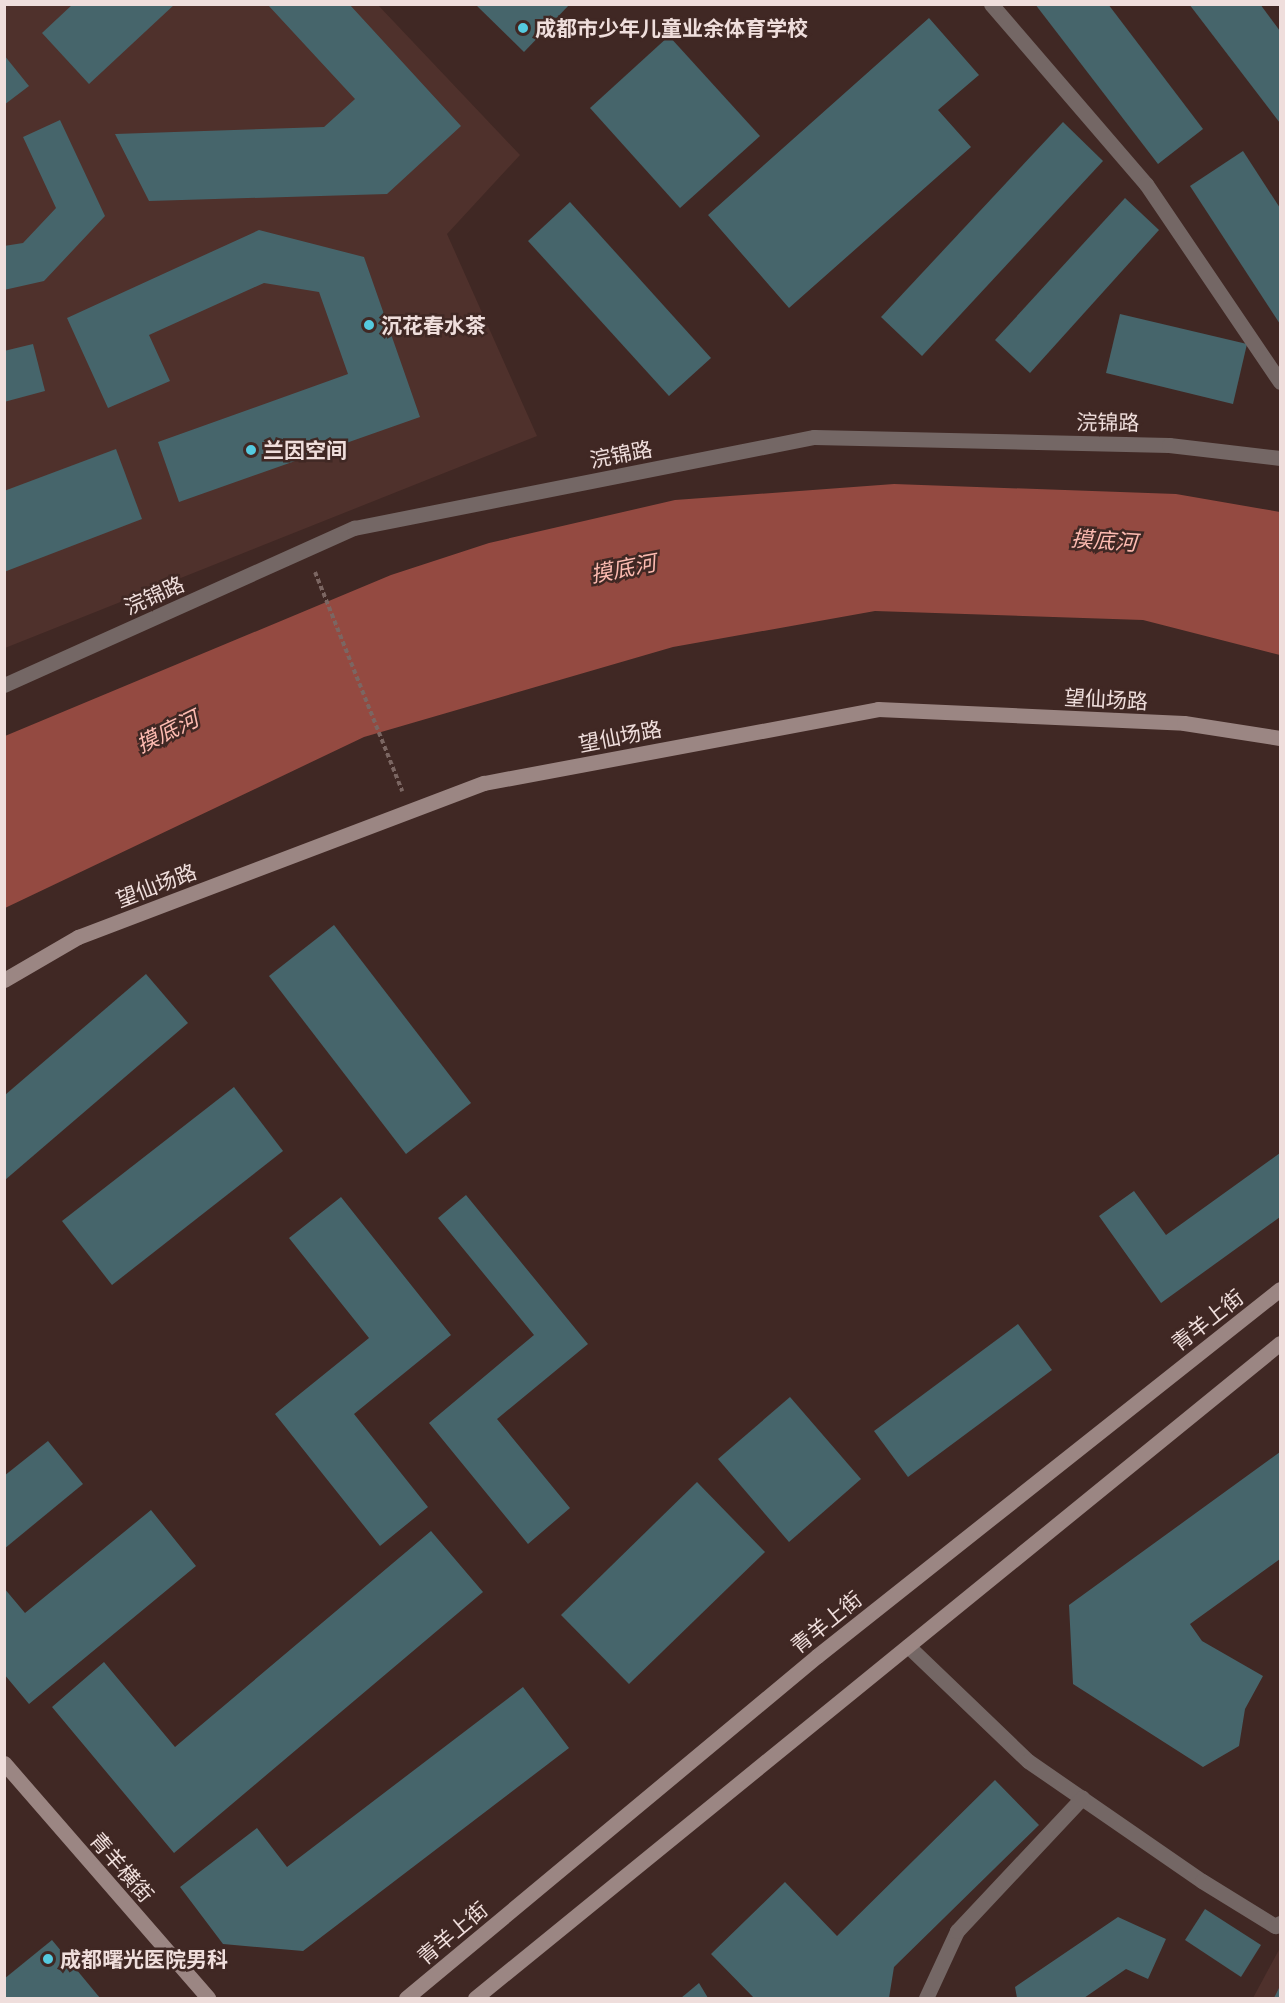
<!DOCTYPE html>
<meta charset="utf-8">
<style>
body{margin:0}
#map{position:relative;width:1285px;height:2003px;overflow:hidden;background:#402824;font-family:"Open Sans","Noto Sans SC",sans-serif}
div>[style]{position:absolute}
.built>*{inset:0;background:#4f312c}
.water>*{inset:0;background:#944a41}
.building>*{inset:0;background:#46656b}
.path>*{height:4px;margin-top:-2px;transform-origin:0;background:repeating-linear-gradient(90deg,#7b6662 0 4.5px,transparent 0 7.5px)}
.lane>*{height:15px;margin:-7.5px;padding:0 7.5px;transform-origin:7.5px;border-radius:7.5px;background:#746765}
.street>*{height:15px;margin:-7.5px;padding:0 7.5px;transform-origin:7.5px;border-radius:7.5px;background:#746765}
.secondary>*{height:15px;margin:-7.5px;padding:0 7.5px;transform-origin:7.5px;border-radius:7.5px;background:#9b8683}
.dots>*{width:16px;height:16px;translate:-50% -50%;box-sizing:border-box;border:3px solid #402824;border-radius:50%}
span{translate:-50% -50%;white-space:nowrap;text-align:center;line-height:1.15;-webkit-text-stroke:5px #402824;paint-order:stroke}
.poi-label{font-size:21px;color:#efdedc;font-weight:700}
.left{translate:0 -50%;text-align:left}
.street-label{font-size:21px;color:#efdedc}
.water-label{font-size:22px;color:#fdbbb1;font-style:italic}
.frame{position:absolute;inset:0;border:6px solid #efdedc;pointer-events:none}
</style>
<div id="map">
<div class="built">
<div style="clip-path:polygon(5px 5px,378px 5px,520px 155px,447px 234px,537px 436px,5px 648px)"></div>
<div style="clip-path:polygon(1280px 1948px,1280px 1998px,1253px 1998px)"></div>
</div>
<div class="water">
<div style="clip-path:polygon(894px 484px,1176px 494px,1280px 512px,1280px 655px,1143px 620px,875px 611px,673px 647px,364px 737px,5px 908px,5px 736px,391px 575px,489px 543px,675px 500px)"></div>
</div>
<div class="building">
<div style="clip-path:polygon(73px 4px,175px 4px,89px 84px,42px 33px)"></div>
<div style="clip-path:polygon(475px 4px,570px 4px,524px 52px)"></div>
<div style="clip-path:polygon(1035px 4px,1108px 4px,1203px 129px,1158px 164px)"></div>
<div style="clip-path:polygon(1189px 4px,1260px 4px,1280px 31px,1280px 123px)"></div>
<div style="clip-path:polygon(268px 5px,350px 5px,461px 126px,387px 194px,149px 201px,115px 134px,324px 127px,355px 99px)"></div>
<div style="clip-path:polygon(929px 18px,979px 75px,938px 110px,971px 147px,789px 308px,708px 215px)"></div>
<div style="clip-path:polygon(669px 36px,760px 136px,680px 208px,590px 108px)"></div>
<div style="clip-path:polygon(4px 55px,29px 86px,4px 105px)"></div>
<div style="clip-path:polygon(60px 120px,105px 216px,44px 281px,4px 290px,4px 246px,23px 243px,56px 208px,23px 137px)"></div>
<div style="clip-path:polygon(1063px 122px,1103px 161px,922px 356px,881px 317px)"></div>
<div style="clip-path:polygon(1243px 151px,1280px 208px,1280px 324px,1190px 186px)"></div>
<div style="clip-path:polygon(1125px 198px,1159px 230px,1030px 373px,995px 340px)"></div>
<div style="clip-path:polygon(570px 202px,711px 358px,669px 396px,528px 241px)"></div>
<div style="clip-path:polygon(259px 230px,364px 257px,420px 417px,179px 502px,158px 442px,348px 374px,319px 292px,264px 283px,149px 335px,170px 381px,108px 408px,67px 318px)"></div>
<div style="clip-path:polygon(1120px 314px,1247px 344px,1233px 404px,1106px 373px)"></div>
<div style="clip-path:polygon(33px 344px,45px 391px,4px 402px,4px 351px)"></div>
<div style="clip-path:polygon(116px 449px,142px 519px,4px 572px,4px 491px)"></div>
<div style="clip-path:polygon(334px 925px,471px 1103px,406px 1154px,269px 976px)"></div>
<div style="clip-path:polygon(146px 974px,188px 1023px,5px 1180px,5px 1095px)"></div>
<div style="clip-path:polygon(234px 1087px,283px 1151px,112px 1285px,62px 1221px)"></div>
<div style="clip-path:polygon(1280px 1153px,1280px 1217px,1161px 1303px,1099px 1216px,1134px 1191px,1166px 1235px)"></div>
<div style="clip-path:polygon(466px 1195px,588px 1344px,497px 1419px,570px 1508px,528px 1544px,429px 1423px,534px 1335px,438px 1218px)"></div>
<div style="clip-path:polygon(341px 1197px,451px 1335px,354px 1414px,428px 1507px,380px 1546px,275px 1414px,369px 1338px,289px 1238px)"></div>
<div style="clip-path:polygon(1018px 1324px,1052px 1370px,908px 1477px,874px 1431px)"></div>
<div style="clip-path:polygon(790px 1397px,861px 1479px,789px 1542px,718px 1459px)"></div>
<div style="clip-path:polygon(48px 1441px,83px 1484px,4px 1549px,4px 1476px)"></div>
<div style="clip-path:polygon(1280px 1452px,1280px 1559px,1190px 1624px,1202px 1641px,1263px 1676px,1245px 1709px,1239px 1746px,1203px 1767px,1073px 1684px,1069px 1605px)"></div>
<div style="clip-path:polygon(697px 1482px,765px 1552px,629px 1684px,561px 1615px)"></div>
<div style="clip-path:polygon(151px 1510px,196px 1566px,29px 1704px,4px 1674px,4px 1588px,25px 1613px)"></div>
<div style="clip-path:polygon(431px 1531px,483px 1592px,174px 1853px,52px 1707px,104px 1662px,175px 1747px)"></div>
<div style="clip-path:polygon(523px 1687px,569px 1748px,303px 1951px,223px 1944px,180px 1887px,257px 1828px,287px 1867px)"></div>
<div style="clip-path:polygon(995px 1780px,1039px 1825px,894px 1967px,889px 1998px,754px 1998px,711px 1954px,785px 1882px,837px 1936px)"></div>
<div style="clip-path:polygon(1205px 1909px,1261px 1945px,1241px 1977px,1185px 1940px)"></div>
<div style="clip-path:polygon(1118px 1917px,1166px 1939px,1148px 1979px,1126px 1969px,1084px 1998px,1017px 1998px,1015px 1987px)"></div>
<div style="clip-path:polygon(52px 1940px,100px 1998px,4px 1998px,4px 1979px)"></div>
<div style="clip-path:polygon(699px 1983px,708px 1998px,681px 1998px)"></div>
<div style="clip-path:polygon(1280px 1986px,1280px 1998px,1274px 1998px)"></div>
</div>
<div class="path">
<div style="left:315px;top:572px;width:236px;rotate:68.3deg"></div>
</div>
<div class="lane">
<div style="left:991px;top:4px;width:238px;rotate:49.3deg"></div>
<div style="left:1146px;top:184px;width:239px;rotate:55.9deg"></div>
<div style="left:908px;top:1646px;width:166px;rotate:43.8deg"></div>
<div style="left:1028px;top:1761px;width:211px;rotate:34.6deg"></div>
<div style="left:1202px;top:1881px;width:86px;rotate:31.7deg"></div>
<div style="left:1275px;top:1926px;width:6px;rotate:-31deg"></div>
</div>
<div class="street">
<div style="left:4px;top:685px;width:384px;rotate:-24.2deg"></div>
<div style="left:354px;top:528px;width:469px;rotate:-11.2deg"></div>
<div style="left:814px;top:437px;width:355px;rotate:1.3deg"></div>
<div style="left:1169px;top:445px;width:112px;rotate:6.7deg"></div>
<div style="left:926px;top:1998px;width:74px;rotate:-65.2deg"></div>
<div style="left:957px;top:1931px;width:183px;rotate:-46.8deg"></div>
</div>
<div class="secondary">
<div style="left:4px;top:980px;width:86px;rotate:-30.2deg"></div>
<div style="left:78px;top:937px;width:434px;rotate:-20.8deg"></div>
<div style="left:484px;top:783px;width:401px;rotate:-10.6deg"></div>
<div style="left:878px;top:709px;width:306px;rotate:2.6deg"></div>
<div style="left:1184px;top:723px;width:97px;rotate:8.9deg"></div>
<div style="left:4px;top:1763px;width:311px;rotate:49deg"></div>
<div style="left:406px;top:1998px;width:535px;rotate:-39.76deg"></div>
<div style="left:817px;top:1656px;width:591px;rotate:-38.4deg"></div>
<div style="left:475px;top:1998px;width:1038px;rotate:-39.13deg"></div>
</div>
<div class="dots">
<div style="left:523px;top:28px;background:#55cadf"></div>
<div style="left:369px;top:325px;background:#55cadf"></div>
<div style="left:251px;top:450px;background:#55cadf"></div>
<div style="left:48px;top:1959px;background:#55cadf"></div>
</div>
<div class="poi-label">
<span class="left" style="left:535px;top:28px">成都市少年儿童业余体育学校</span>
<span class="left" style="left:381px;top:325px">沉花春水茶</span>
<span class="left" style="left:263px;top:450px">兰因空间</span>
<span class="left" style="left:60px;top:1959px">成都曙光医院男科</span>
</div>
<div class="street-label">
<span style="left:1108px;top:422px;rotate:1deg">浣锦路</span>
<span style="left:621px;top:454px;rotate:-11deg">浣锦路</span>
<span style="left:154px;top:595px;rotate:-24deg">浣锦路</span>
<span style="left:1106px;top:699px;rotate:3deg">望仙场路</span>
<span style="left:620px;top:736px;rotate:-11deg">望仙场路</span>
<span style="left:156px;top:885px;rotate:-21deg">望仙场路</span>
<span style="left:1207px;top:1320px;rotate:-38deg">青羊上街</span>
<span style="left:826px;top:1622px;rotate:-39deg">青羊上街</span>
<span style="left:122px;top:1867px;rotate:49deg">青羊横街</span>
<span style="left:452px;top:1933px;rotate:-40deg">青羊上街</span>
</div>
<div class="water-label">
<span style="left:1104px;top:540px;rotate:4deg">摸底河</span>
<span style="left:623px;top:568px;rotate:-11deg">摸底河</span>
<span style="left:167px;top:731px;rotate:-26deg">摸底河</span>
</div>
<div class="frame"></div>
</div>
